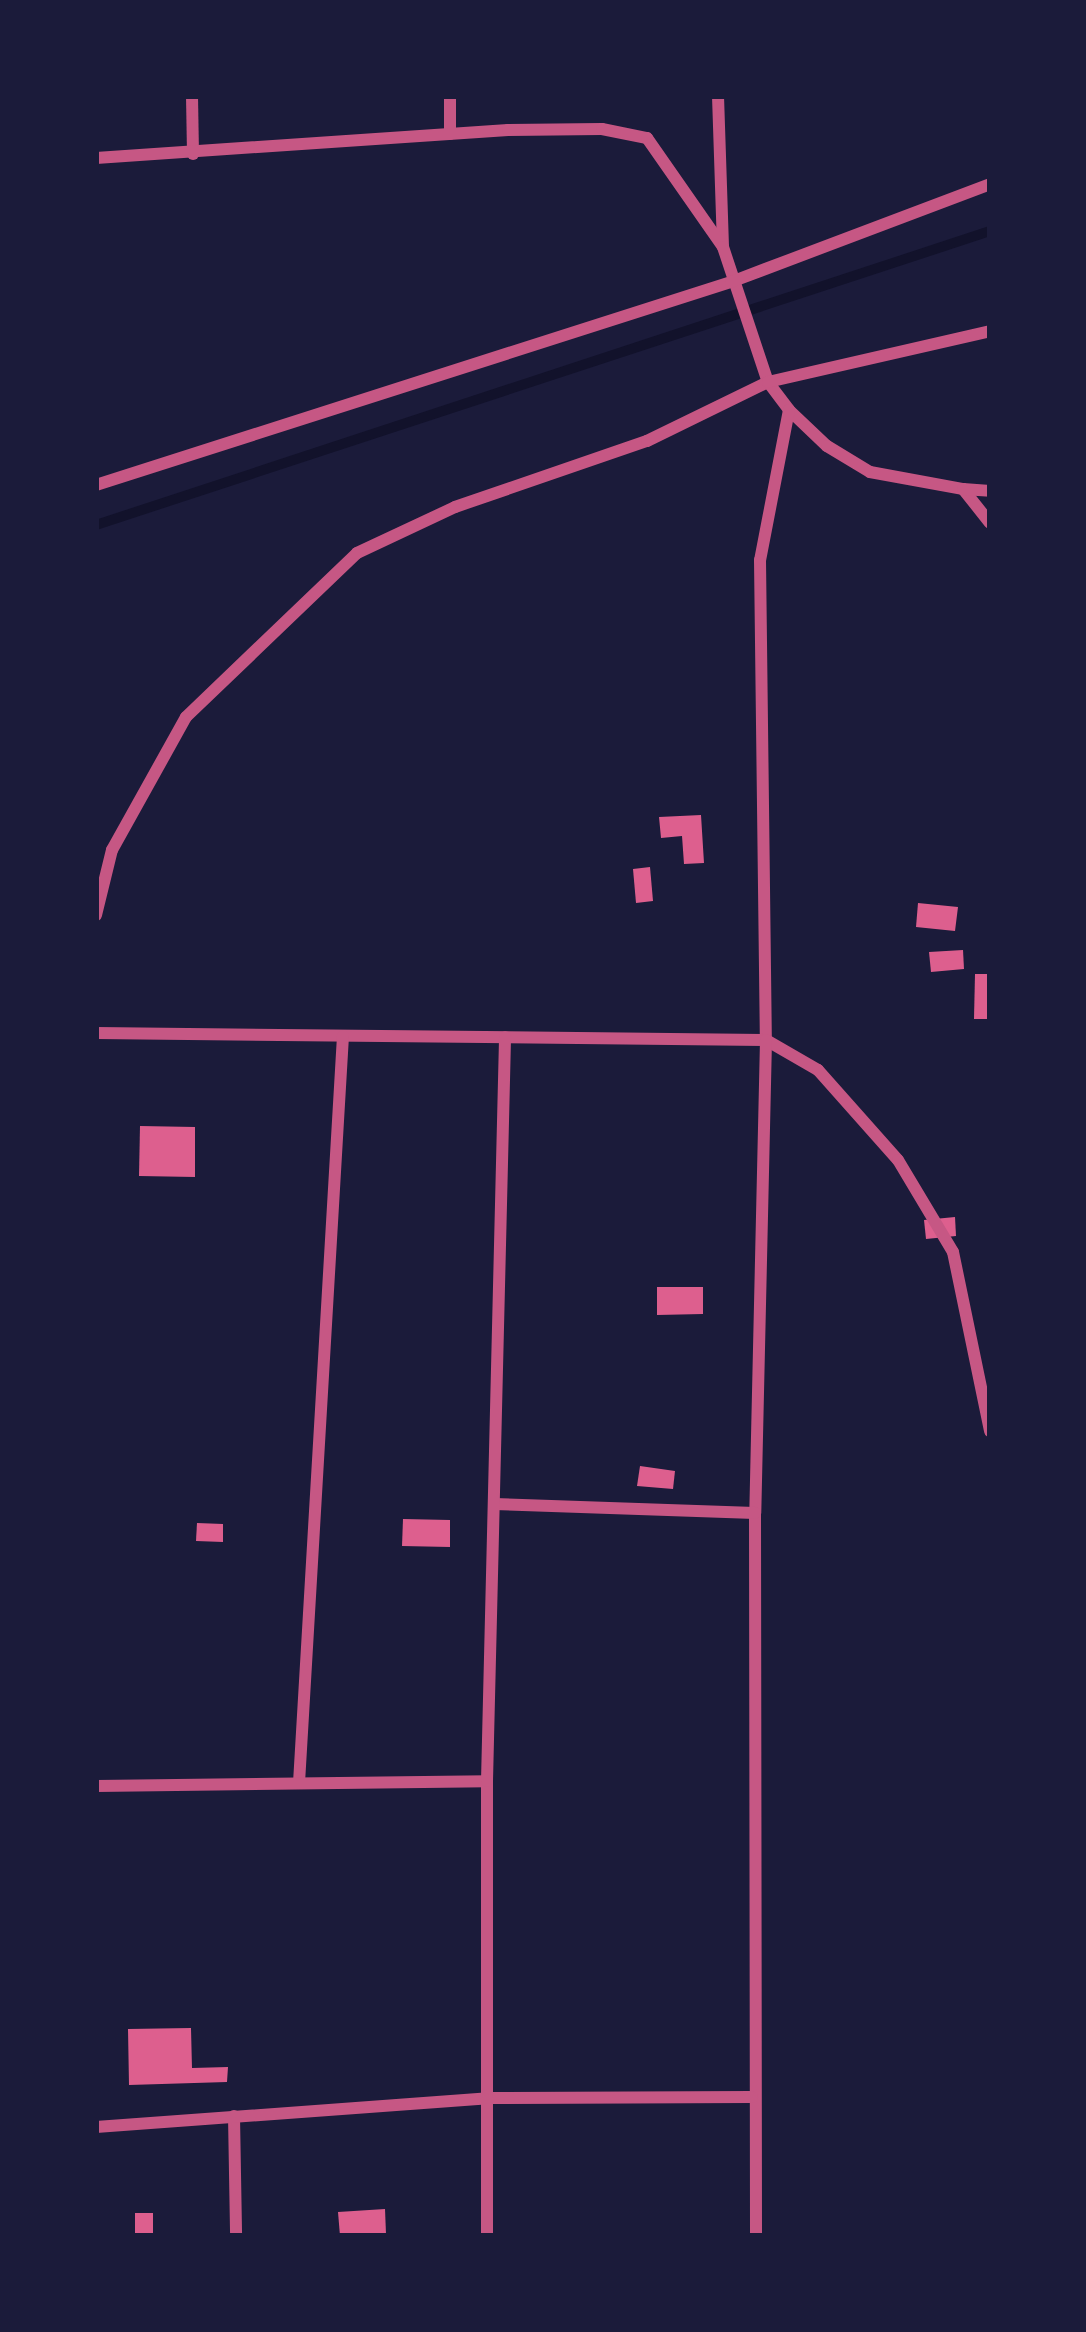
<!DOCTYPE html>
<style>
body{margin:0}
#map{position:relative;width:1086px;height:2332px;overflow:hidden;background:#1b1b3a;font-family:"Golos Text",sans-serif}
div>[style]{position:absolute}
.stream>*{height:10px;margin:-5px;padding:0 5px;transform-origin:5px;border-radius:5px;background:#12122b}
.building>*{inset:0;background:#dd5f8e}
.minor>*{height:12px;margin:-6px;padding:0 6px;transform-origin:6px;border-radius:6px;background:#c65784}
span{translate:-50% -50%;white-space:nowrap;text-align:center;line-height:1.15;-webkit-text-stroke:9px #1b1b3a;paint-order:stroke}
.frame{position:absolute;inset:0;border:99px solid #1b1b3a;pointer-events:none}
</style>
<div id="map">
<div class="stream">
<div style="left:96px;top:525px;width:941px;rotate:-18.2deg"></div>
</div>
<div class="building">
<div style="clip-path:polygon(701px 815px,704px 863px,684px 864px,682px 836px,661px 838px,659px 817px)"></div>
<div style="clip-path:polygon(650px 867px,653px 901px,636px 903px,633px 869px)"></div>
<div style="clip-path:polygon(918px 903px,958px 907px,955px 931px,916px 927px)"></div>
<div style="clip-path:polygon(963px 950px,964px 969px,931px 972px,929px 952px)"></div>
<div style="clip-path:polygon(975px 974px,990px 974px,990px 1019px,974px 1019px)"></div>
<div style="clip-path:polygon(140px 1126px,195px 1127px,195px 1177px,139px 1176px)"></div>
<div style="clip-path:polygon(955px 1217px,956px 1236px,926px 1239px,924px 1220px)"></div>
<div style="clip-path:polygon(657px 1287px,703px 1287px,703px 1314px,657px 1315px)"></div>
<div style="clip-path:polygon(640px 1466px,675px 1471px,673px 1489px,637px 1486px)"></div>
<div style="clip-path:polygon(403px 1519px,450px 1520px,450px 1547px,402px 1546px)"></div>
<div style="clip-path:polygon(197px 1523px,223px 1524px,223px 1542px,196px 1541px)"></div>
<div style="clip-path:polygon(191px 2028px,192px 2068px,228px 2067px,227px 2082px,129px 2085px,128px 2029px)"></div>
<div style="clip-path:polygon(385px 2209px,386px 2234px,340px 2236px,338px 2212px)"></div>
<div style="clip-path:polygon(135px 2213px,153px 2213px,153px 2236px,135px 2236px)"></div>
</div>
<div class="minor">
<div style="left:192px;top:96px;width:58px;rotate:89deg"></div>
<div style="left:718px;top:96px;width:149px;rotate:88.1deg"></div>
<div style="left:450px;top:134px;width:38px;rotate:-90deg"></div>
<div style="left:96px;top:158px;width:413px;rotate:-3.9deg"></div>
<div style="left:508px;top:130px;width:94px;rotate:-0.6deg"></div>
<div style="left:602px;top:129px;width:46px;rotate:11.3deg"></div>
<div style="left:647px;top:138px;width:133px;rotate:55.1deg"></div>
<div style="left:723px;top:247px;width:142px;rotate:71.6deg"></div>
<div style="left:768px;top:382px;width:35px;rotate:53deg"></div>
<div style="left:789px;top:410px;width:52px;rotate:43.5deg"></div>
<div style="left:827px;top:446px;width:50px;rotate:31.2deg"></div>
<div style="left:870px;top:472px;width:95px;rotate:10.4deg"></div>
<div style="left:963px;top:489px;width:43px;rotate:51.5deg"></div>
<div style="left:789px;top:410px;width:153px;rotate:100.9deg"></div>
<div style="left:760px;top:560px;width:480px;rotate:89.3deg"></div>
<div style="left:766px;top:1040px;width:60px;rotate:30deg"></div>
<div style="left:818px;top:1070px;width:120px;rotate:48.4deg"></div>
<div style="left:898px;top:1160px;width:107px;rotate:59.1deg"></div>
<div style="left:953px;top:1252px;width:183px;rotate:78.3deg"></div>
<div style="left:96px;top:485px;width:667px;rotate:-17.73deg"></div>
<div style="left:731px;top:282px;width:277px;rotate:-20.7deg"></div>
<div style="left:963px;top:489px;width:27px;rotate:4deg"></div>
<div style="left:96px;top:915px;width:67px;rotate:-76.2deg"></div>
<div style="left:112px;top:850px;width:152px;rotate:-60.9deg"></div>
<div style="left:186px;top:717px;width:237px;rotate:-43.8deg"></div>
<div style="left:357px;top:553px;width:108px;rotate:-25.1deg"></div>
<div style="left:455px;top:507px;width:203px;rotate:-19deg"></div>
<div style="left:647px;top:441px;width:135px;rotate:-26deg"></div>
<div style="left:768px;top:382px;width:228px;rotate:-12.9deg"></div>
<div style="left:96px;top:1033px;width:670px;rotate:0.6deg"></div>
<div style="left:766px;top:1040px;width:473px;rotate:91.3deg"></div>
<div style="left:755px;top:1513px;width:723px;rotate:89.92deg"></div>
<div style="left:494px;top:1504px;width:261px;rotate:2deg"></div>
<div style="left:299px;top:1783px;width:748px;rotate:-86.63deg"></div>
<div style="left:96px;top:1786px;width:391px;rotate:-0.7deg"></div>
<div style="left:234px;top:2116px;width:120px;rotate:89deg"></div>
<div style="left:96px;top:2127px;width:393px;rotate:-4.2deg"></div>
<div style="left:488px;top:2098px;width:264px;rotate:-0.2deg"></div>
<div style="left:487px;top:2236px;width:455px;rotate:-90deg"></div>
<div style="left:487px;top:1781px;width:744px;rotate:-88.61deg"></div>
</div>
<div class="frame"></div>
</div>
